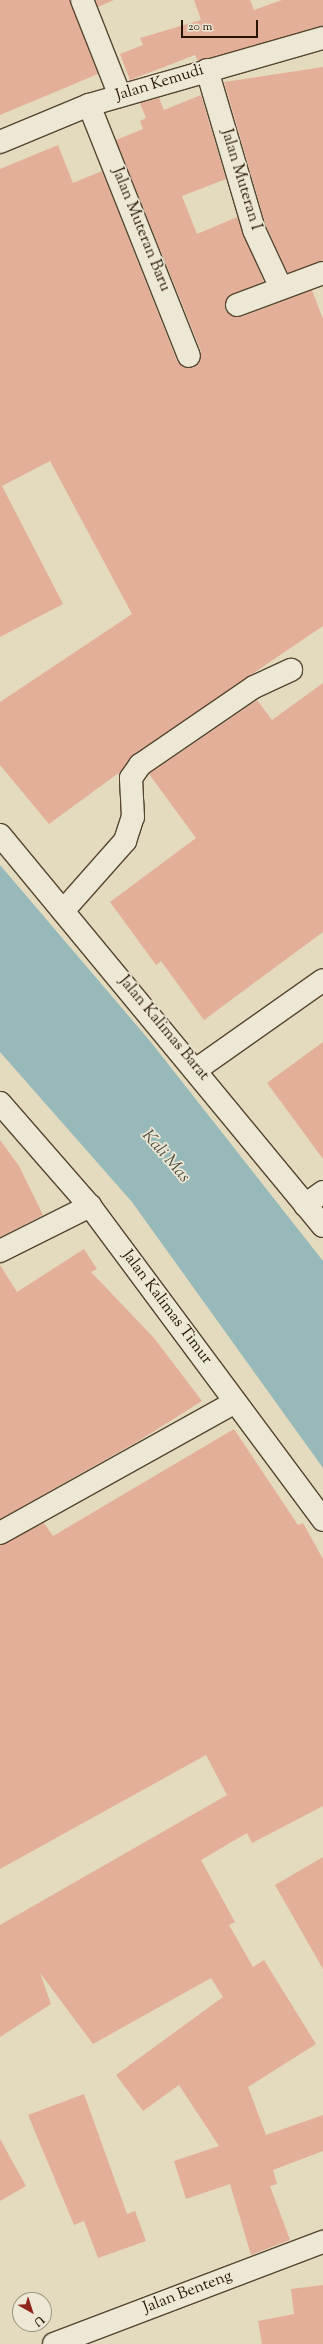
<!DOCTYPE html>
<style>
body{margin:0}
#map{position:relative;width:323px;height:2344px;overflow:hidden;background:#e4dbbf;font-family:"Sorts Mill Goudy",serif}
div>[style]{position:absolute}
.water>*{inset:0;background:#97b9b9}
.building>*{inset:0;background:#e3af98}
.roads{filter:drop-shadow(1px 0 #554630) drop-shadow(-1px 0 #554630) drop-shadow(0 1px #554630) drop-shadow(0 -1px #554630)}
.minor>*{height:22px;margin:-11px;padding:0 11px;transform-origin:11px;border-radius:11px;background:#ede8d5}
span{translate:-50% -50%;white-space:nowrap;text-align:center;line-height:1.15;-webkit-text-stroke:3.5px #ede8d5;paint-order:stroke}
.street-label{font-size:16px;color:#251500}
.water-label{font-size:17px;color:#4d4e41;font-style:italic}
.north{position:absolute;left:12px;top:2292px;width:40px;height:40px;box-sizing:border-box;background:#ede8d5;border:1px solid #9d9480;border-radius:50%;rotate:141deg;font-size:11px;font-weight:700;line-height:16px;text-align:center;color:#251500}
.north::after{content:'';display:block;margin:auto;width:14px;height:18px;background:#8f2418;clip-path:polygon(50% 0,100% 100%,50% 72%,0 100%)}
.scale{position:absolute;left:181px;top:20px;width:77px;height:18px;box-sizing:border-box;border:2px solid #251500;border-top:0;padding-left:5px;font-size:12px;line-height:14px;white-space:nowrap;color:#251500;-webkit-text-stroke:3px #ede8d5;paint-order:stroke}
</style>
<div id="map">
<div class="water">
<div style="clip-path:polygon(0 865px,150px 1041px,323px 1261px,323px 1468px,132px 1202px,0 1052px)"></div>
</div>
<div class="building">
<div style="clip-path:polygon(0 0,70px 0,98px 74px,0 115px)"></div>
<div style="clip-path:polygon(95px 0,114px 0,98px 7px)"></div>
<div style="clip-path:polygon(194px 0,250px 0,254px 10px,282px 0,323px 0,323px 26px,198px 61px,195px 55px,130px 80px,120px 54px,143px 45px,140px 38px,201px 20px)"></div>
<div style="clip-path:polygon(323px 67px,323px 261px,288px 273px,266px 226px,224px 82px)"></div>
<div style="clip-path:polygon(201px 95px,226px 179px,182px 196px,197px 234px,237px 217px,264px 282px,228px 297px,225px 310px,235px 317px,241px 317px,312px 290px,323px 319px,323px 626px,133px 755px,120px 772px,49px 824px,0 765px,0 702px,132px 614px,50px 461px,2px 486px,63px 604px,0 637px,0 169px,58px 145px,73px 183px,102px 171px,177px 361px,182px 366px,193px 368px,199px 363px,201px 351px,116px 140px,143px 129px,140px 121px,146px 118px,140px 103px,159px 98px,164px 110px)"></div>
<div style="clip-path:polygon(323px 683px,323px 932px,204px 1020px,161px 961px,156px 965px,110px 902px,196px 838px,149px 774px,257px 700px,272px 720px)"></div>
<div style="clip-path:polygon(323px 1042px,323px 1159px,267px 1083px)"></div>
<div style="clip-path:polygon(0 1140px,19px 1166px,43px 1215px,0 1237px)"></div>
<div style="clip-path:polygon(84px 1249px,97px 1269px,91px 1272px,154px 1338px,202px 1401px,140px 1440px,0 1519px,0 1265px,17px 1292px)"></div>
<div style="clip-path:polygon(234px 1429px,298px 1525px,303px 1523px,323px 1559px,323px 1806px,252px 1843px,247px 1833px,201px 1860px,235px 1922px,229px 1925px,253px 1967px,264px 1960px,316px 2044px,248px 2087px,266px 2135px,323px 2115px,323px 2151px,273px 2170px,277px 2184px,270px 2186px,290px 2240px,251px 2255px,230px 2184px,186px 2199px,174px 2161px,219px 2146px,179px 2085px,143px 2111px,116px 2075px,223px 1997px,211px 1978px,93px 2044px,40px 1973px,51px 2004px,0 2037px,0 1925px,227px 1795px,206px 1755px,0 1869px,0 1545px,44px 1523px,53px 1536px)"></div>
<div style="clip-path:polygon(323px 1857px,323px 1969px,275px 1885px)"></div>
<div style="clip-path:polygon(84px 2094px,127px 2214px,135px 2211px,146px 2241px,98px 2258px,84px 2221px,74px 2225px,28px 2115px)"></div>
<div style="clip-path:polygon(0 2139px,26px 2186px,0 2201px)"></div>
<div style="clip-path:polygon(323px 2285px,323px 2344px,262px 2344px,258px 2321px,294px 2314px,291px 2289px)"></div>
</div>
<div class="roads">
<div class="minor">
<div style="left:82px;top:0;width:103px;rotate:68.4deg"></div>
<div style="left:207px;top:70px;width:167px;rotate:73.6deg"></div>
<div style="left:254px;top:230px;width:64px;rotate:65deg"></div>
<div style="left:89px;top:105px;width:270px;rotate:68.3deg"></div>
<div style="left:0;top:142px;width:96px;rotate:-22.6deg"></div>
<div style="left:89px;top:105px;width:243px;rotate:-16deg"></div>
<div style="left:237px;top:305px;width:92px;rotate:-20.4deg"></div>
<div style="left:0;top:835px;width:507px;rotate:50.44deg"></div>
<div style="left:63px;top:911px;width:94px;rotate:-48.5deg"></div>
<div style="left:125px;top:841px;width:25px;rotate:-72deg"></div>
<div style="left:133px;top:817px;width:39px;rotate:-93deg"></div>
<div style="left:131px;top:778px;width:16px;rotate:-55deg"></div>
<div style="left:140px;top:765px;width:138px;rotate:-34.4deg"></div>
<div style="left:254px;top:687px;width:41px;rotate:-24.7deg"></div>
<div style="left:197px;top:1069px;width:154px;rotate:-35.2deg"></div>
<div style="left:0;top:1103px;width:137px;rotate:48.9deg"></div>
<div style="left:90px;top:1206px;width:391px;rotate:53.4deg"></div>
<div style="left:305px;top:1205px;width:22px;rotate:-36deg"></div>
<div style="left:0;top:1251px;width:101px;rotate:-26.6deg"></div>
<div style="left:0;top:1533px;width:269px;rotate:-29.1deg"></div>
<div style="left:54px;top:2344px;width:288px;rotate:-20.8deg"></div>
</div>
</div>
<div class="street-label">
<span style="left:160px;top:84px;rotate:-17deg">Jalan Kemudi</span>
<span style="left:240px;top:180px;rotate:73deg">Jalan Muteran I</span>
<span style="left:140px;top:230px;rotate:68deg">Jalan Muteran Baru</span>
<span style="left:163px;top:1029px;rotate:50deg">Jalan Kalimas Barat</span>
<span style="left:166px;top:1308px;rotate:53deg">Jalan Kalimas Timur</span>
<span style="left:188px;top:2293px;rotate:-21deg">Jalan Benteng</span>
</div>
<div class="water-label">
<span style="left:165px;top:1157px;rotate:49deg">Kali Mas</span>
</div>
<div class="north">U</div>
<div class="scale">20 m</div>
</div>
